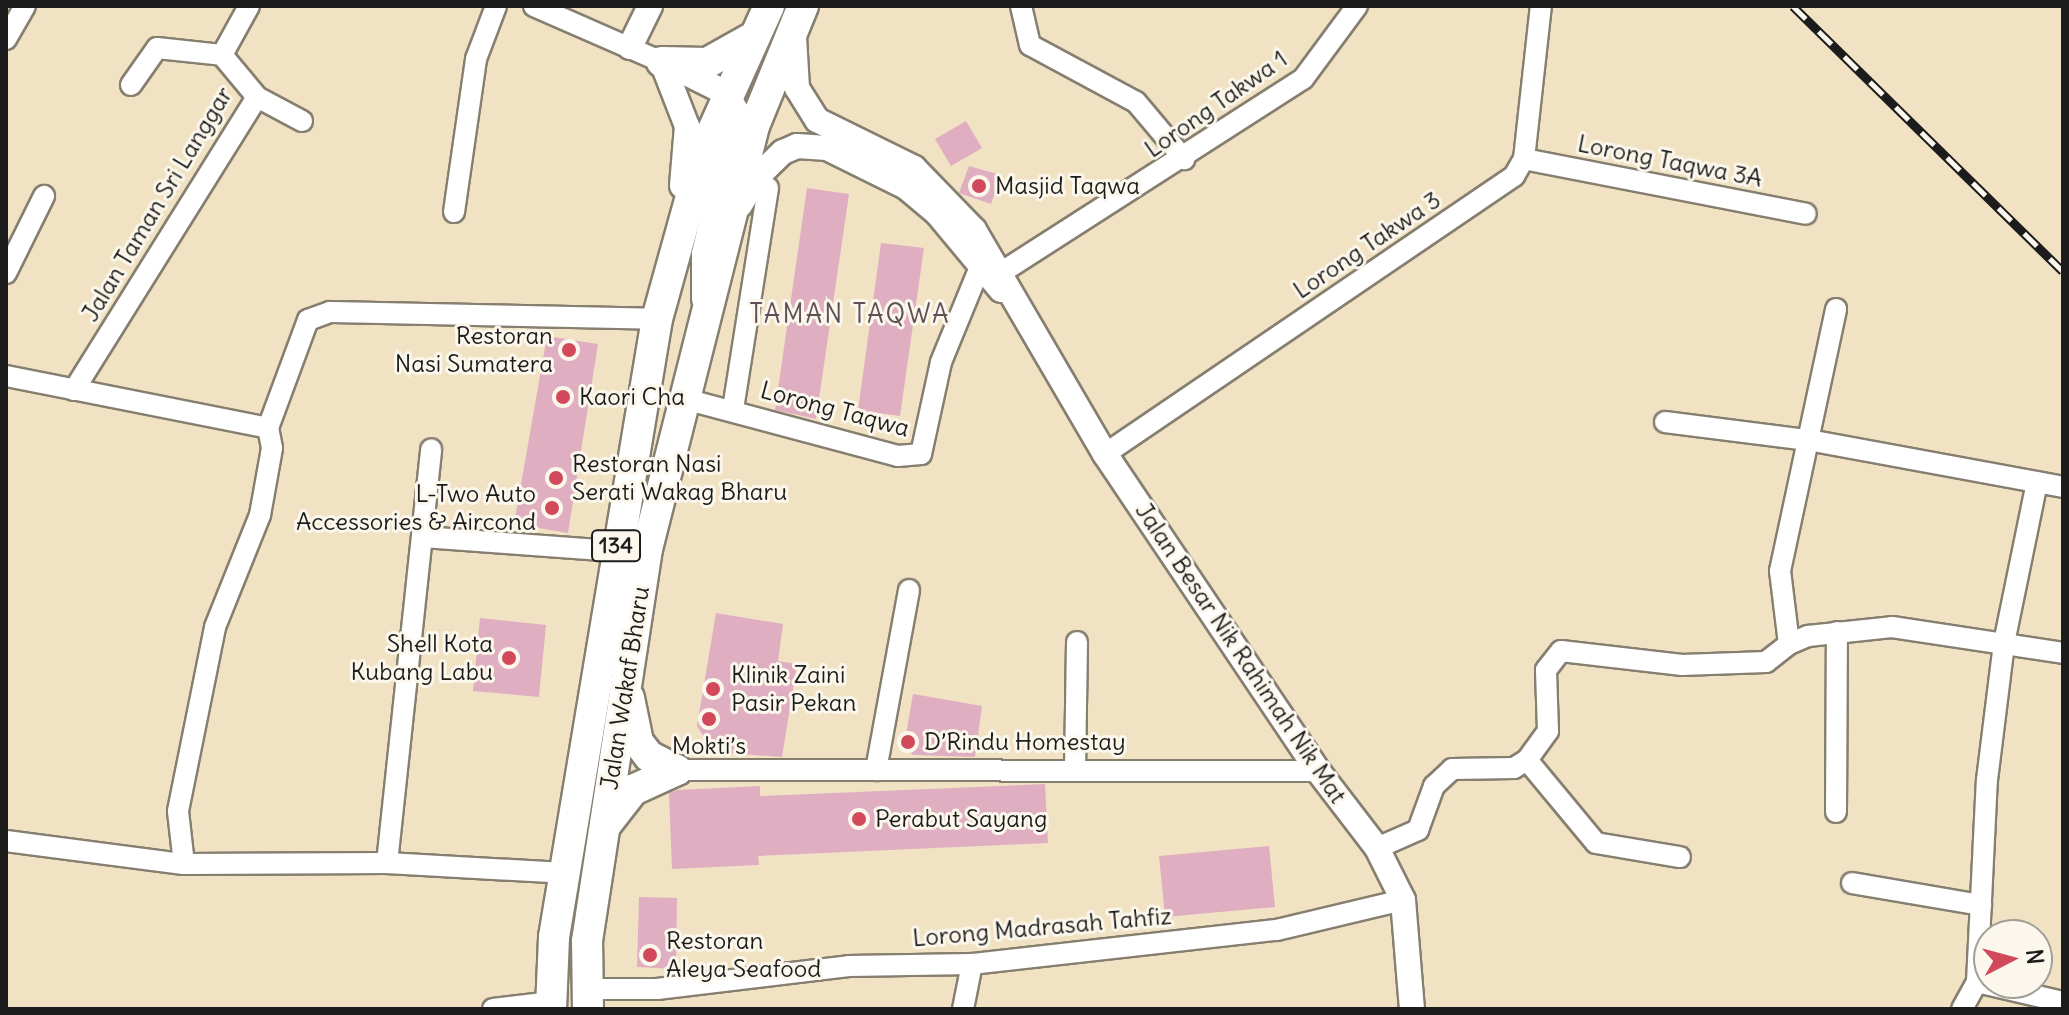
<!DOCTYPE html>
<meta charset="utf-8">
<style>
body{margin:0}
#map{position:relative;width:2069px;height:1015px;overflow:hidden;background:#f1e2c4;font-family:Delius,sans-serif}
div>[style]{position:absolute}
.building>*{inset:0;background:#dfafc1}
.roads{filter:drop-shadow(2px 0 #867f70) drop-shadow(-2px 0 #867f70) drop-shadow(0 2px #867f70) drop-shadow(0 -2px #867f70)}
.minor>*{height:20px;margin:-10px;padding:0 10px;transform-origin:10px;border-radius:10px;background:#fff}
.tertiary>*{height:24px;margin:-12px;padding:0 12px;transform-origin:12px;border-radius:12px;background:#fff}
.primary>*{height:30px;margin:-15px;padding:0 15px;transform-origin:15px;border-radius:15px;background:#fff}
.rail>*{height:9px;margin-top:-4.5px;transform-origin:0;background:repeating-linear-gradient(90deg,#fbf7ec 0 18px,#1c1c1c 0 36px);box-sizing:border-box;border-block:2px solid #1c1c1c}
.dots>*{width:22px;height:22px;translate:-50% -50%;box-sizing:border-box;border:4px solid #fbf7ec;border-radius:50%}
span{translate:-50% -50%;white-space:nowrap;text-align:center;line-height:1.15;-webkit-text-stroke:6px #fbf7ec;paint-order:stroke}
.shield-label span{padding:2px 6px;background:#fbf7ec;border:2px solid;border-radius:6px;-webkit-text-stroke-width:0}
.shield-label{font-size:22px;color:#1c1c1c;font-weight:700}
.street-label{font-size:24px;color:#1c1c1c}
.poi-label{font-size:24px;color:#1c1c1c}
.left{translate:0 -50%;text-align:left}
.right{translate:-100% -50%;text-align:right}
.neighbourhood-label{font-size:26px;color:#604f56;letter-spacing:2px}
.frame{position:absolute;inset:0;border:8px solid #1c1c1c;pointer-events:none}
.north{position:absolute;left:1973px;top:919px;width:80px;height:80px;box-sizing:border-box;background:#fbf7ec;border:2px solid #a29f99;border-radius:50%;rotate:84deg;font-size:22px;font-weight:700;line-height:32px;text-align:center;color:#1c1c1c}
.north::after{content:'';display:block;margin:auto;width:28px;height:36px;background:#d1495b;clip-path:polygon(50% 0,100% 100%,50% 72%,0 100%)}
</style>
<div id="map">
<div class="building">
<div style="clip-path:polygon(966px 121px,982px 148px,951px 166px,935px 139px)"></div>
<div style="clip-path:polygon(969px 166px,1001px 175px,991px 204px,959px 193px)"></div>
<div style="clip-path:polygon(807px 188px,849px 194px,816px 419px,775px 410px)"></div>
<div style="clip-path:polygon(881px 243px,924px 248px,900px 416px,858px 410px)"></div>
<div style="clip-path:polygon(547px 336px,598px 344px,568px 533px,514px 524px)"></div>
<div style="clip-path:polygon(716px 613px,783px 624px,778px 661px,797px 664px,782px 757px,713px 752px,697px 726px)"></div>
<div style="clip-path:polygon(480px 618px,546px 625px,539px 697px,473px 691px)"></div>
<div style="clip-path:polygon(913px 694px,982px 706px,975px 757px,913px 755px,904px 746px)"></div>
<div style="clip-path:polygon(1045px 784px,1048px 843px,758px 856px,759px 865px,672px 869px,669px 793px,677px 790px,760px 786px,760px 796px)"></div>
<div style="clip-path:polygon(1269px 846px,1275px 907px,1165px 917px,1159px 856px)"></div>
<div style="clip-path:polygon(639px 897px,677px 898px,676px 969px,637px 967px)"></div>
</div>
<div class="roads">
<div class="minor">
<div style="left:534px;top:6px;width:140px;rotate:23.6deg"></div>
<div style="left:1021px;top:6px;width:40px;rotate:77deg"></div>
<div style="left:1030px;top:45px;width:120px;rotate:28.3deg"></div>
<div style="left:1136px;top:102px;width:75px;rotate:49.9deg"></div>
<div style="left:6px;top:39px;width:38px;rotate:-60deg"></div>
<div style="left:131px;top:85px;width:45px;rotate:-54.9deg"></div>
<div style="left:157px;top:48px;width:65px;rotate:6.1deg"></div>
<div style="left:257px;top:97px;width:51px;rotate:28.1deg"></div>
<div style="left:1524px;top:159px;width:287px;rotate:11deg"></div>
<div style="left:454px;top:212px;width:155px;rotate:-81.8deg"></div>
<div style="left:476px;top:59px;width:57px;rotate:-69.3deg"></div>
<div style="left:1002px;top:272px;width:358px;rotate:-32.7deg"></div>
<div style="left:1303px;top:79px;width:91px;rotate:-53.5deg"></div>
<div style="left:6px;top:273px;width:86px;rotate:-63.7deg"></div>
<div style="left:6px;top:376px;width:267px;rotate:11.2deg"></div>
<div style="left:74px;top:390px;width:345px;rotate:-58deg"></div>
<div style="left:257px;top:97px;width:55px;rotate:-129.8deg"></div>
<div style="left:222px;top:55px;width:56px;rotate:-61.1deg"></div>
<div style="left:685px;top:399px;width:220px;rotate:15deg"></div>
<div style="left:898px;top:456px;width:23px;rotate:-5deg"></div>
<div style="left:921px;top:454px;width:94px;rotate:-77.7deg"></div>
<div style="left:941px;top:362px;width:103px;rotate:-67.7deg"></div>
<div style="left:733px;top:409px;width:224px;rotate:-81deg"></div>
<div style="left:1665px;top:422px;width:144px;rotate:7.2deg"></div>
<div style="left:1808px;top:440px;width:259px;rotate:10.4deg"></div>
<div style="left:1105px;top:454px;width:495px;rotate:-34.2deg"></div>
<div style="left:1514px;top:176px;width:20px;rotate:-60deg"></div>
<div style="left:1524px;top:159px;width:154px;rotate:-83.7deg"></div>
<div style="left:423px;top:537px;width:193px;rotate:4.2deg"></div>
<div style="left:1789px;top:644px;width:21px;rotate:-23deg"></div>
<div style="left:1808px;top:636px;width:84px;rotate:-6.1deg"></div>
<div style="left:1892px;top:627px;width:173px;rotate:8.6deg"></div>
<div style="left:1527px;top:760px;width:108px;rotate:50.3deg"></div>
<div style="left:1596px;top:843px;width:85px;rotate:9.5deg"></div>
<div style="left:677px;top:770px;width:641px;rotate:0.09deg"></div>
<div style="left:876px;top:770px;width:183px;rotate:-79.6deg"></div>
<div style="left:1075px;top:770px;width:128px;rotate:-89.1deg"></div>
<div style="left:1836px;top:812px;width:180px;rotate:-89.7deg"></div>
<div style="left:6px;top:841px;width:179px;rotate:7.4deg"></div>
<div style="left:184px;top:864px;width:203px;rotate:-0.3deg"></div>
<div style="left:387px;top:863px;width:177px;rotate:3.2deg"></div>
<div style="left:1377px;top:848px;width:45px;rotate:-23.7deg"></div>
<div style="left:1418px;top:830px;width:47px;rotate:-70deg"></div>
<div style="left:1434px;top:786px;width:25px;rotate:-43deg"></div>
<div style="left:1452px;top:769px;width:62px;rotate:-0.9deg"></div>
<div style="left:1514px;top:768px;width:15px;rotate:-32deg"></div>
<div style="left:1527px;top:760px;width:36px;rotate:-54deg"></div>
<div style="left:1548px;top:731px;width:61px;rotate:-91.9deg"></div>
<div style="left:1546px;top:670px;width:24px;rotate:-52deg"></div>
<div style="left:1561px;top:651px;width:122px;rotate:6.6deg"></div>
<div style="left:1682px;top:665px;width:84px;rotate:-2deg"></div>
<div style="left:1766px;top:662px;width:29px;rotate:-38deg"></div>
<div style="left:1789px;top:644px;width:74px;rotate:-97deg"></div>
<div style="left:1780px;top:571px;width:268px;rotate:-77.9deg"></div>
<div style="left:387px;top:863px;width:416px;rotate:-83.9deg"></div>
<div style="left:184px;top:864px;width:53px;rotate:-96.5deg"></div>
<div style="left:178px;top:811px;width:188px;rotate:-78.6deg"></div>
<div style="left:215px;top:627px;width:121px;rotate:-68.1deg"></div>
<div style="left:260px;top:515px;width:68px;rotate:-79.8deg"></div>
<div style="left:272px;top:448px;width:20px;rotate:-101deg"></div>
<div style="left:268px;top:428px;width:115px;rotate:-69.7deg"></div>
<div style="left:308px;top:320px;width:23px;rotate:-20deg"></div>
<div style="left:330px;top:312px;width:327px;rotate:1.2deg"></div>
<div style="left:1852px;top:883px;width:131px;rotate:9.7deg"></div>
<div style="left:1977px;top:982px;width:202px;rotate:-87.2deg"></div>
<div style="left:1987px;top:780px;width:138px;rotate:-82.9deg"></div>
<div style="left:2004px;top:643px;width:164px;rotate:-78.4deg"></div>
<div style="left:588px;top:989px;width:69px"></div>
<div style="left:657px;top:989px;width:193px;rotate:-6.8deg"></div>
<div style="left:849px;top:966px;width:123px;rotate:-0.9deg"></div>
<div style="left:972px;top:964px;width:307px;rotate:-6.4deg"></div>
<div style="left:1277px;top:930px;width:130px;rotate:-13.4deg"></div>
<div style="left:493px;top:1009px;width:57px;rotate:-7deg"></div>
<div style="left:963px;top:1009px;width:46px;rotate:-78.7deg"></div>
<div style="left:1962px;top:1009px;width:31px;rotate:-61deg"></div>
<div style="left:1977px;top:982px;width:88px;rotate:13.1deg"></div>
</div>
<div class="tertiary">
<div style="left:794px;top:37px;width:51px;rotate:86.6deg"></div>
<div style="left:797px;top:88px;width:38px;rotate:58deg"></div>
<div style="left:817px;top:120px;width:108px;rotate:26.3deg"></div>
<div style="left:914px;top:168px;width:86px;rotate:45.9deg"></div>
<div style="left:974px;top:230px;width:259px;rotate:59.7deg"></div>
<div style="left:1105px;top:454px;width:382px;rotate:56.1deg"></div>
<div style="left:1318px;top:771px;width:97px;rotate:52.5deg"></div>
<div style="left:1377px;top:848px;width:58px;rotate:63.4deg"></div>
<div style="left:1403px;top:900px;width:109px;rotate:85.3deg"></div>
<div style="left:630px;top:47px;width:46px;rotate:-64deg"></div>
<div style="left:662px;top:62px;width:69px;rotate:68.7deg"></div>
<div style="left:687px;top:126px;width:60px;rotate:94.8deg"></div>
<div style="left:668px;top:64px;width:65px;rotate:26.6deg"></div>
<div style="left:726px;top:93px;width:22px;rotate:60deg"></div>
<div style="left:737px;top:112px;width:146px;rotate:103.1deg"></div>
<div style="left:704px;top:254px;width:45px;rotate:90deg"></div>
<div style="left:740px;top:205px;width:33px;rotate:-59deg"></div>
<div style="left:757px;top:177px;width:36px;rotate:-44deg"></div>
<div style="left:783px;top:152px;width:15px;rotate:-23deg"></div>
<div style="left:797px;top:146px;width:30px;rotate:4deg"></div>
<div style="left:827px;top:148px;width:88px;rotate:26.3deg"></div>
<div style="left:906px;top:187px;width:40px;rotate:40deg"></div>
<div style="left:937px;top:213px;width:100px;rotate:50.3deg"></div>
</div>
<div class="primary">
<div style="left:662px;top:62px;width:45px;rotate:1.3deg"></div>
<div style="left:707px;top:63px;width:49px;rotate:-29.2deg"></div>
<div style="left:629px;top:698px;width:45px;rotate:78.4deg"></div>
<div style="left:638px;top:742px;width:18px;rotate:52deg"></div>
<div style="left:649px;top:756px;width:31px;rotate:27deg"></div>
<div style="left:605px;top:826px;width:46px;rotate:-52.1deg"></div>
<div style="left:633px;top:790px;width:48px;rotate:-24.4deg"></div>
<div style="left:551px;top:1009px;width:72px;rotate:-87.6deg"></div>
<div style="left:554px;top:937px;width:627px;rotate:-80.54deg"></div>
<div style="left:657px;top:319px;width:175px;rotate:-74.5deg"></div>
<div style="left:704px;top:150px;width:158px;rotate:-65.7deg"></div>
<div style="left:588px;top:1009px;width:68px;rotate:-90.8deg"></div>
<div style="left:587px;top:941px;width:397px;rotate:-81.3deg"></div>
<div style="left:647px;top:549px;width:436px;rotate:-75.8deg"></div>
<div style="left:754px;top:126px;width:130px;rotate:-67.8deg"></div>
</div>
</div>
<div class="rail">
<div style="left:1793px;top:6px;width:378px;rotate:44.5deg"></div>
</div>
<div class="dots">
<div style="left:979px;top:186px;background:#d1495b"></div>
<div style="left:569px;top:350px;background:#d1495b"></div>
<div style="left:563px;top:397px;background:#d1495b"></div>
<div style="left:556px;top:478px;background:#d1495b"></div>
<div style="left:552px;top:508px;background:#d1495b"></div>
<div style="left:509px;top:658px;background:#d1495b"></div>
<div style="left:713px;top:689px;background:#d1495b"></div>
<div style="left:709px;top:719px;background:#d1495b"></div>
<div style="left:908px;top:742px;background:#d1495b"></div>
<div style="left:859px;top:819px;background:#d1495b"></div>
<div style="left:650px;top:955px;background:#d1495b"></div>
</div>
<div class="shield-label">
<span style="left:616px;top:546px">134</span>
</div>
<div class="street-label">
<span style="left:1216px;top:104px;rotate:-35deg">Lorong Takwa 1</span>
<span style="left:1670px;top:161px;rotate:11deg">Lorong Taqwa 3A</span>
<span style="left:157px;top:204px;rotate:-59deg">Jalan Taman Sri Langgar</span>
<span style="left:1367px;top:245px;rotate:-34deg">Lorong Takwa 3</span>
<span style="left:835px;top:409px;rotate:15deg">Lorong Taqwa</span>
<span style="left:1241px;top:653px;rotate:56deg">Jalan Besar Nik Rahimah Nik Mat</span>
<span style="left:625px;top:688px;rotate:-81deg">Jalan Wakaf Bharu</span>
<span style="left:1042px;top:927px;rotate:-5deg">Lorong Madrasah Tahfiz</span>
</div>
<div class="poi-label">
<span class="left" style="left:995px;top:186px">Masjid Taqwa</span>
<span class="right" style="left:553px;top:350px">Restoran<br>Nasi Sumatera</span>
<span class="left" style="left:579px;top:397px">Kaori Cha</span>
<span class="left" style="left:572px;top:478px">Restoran Nasi<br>Serati Wakag Bharu</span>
<span class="right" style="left:536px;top:508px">L-Two Auto<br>Accessories &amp; Aircond</span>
<span class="right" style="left:493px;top:658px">Shell Kota<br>Kubang Labu</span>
<span class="left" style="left:731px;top:689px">Klinik Zaini<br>Pasir Pekan</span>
<span class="left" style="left:924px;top:742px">D’Rindu Homestay</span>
<span style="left:709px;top:746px">Mokti’s</span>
<span class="left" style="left:875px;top:819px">Perabut Sayang</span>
<span class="left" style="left:666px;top:955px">Restoran<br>Aleya Seafood</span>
</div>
<div class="neighbourhood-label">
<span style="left:850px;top:314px">TAMAN TAQWA</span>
</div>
<div class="frame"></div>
<div class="north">N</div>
</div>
